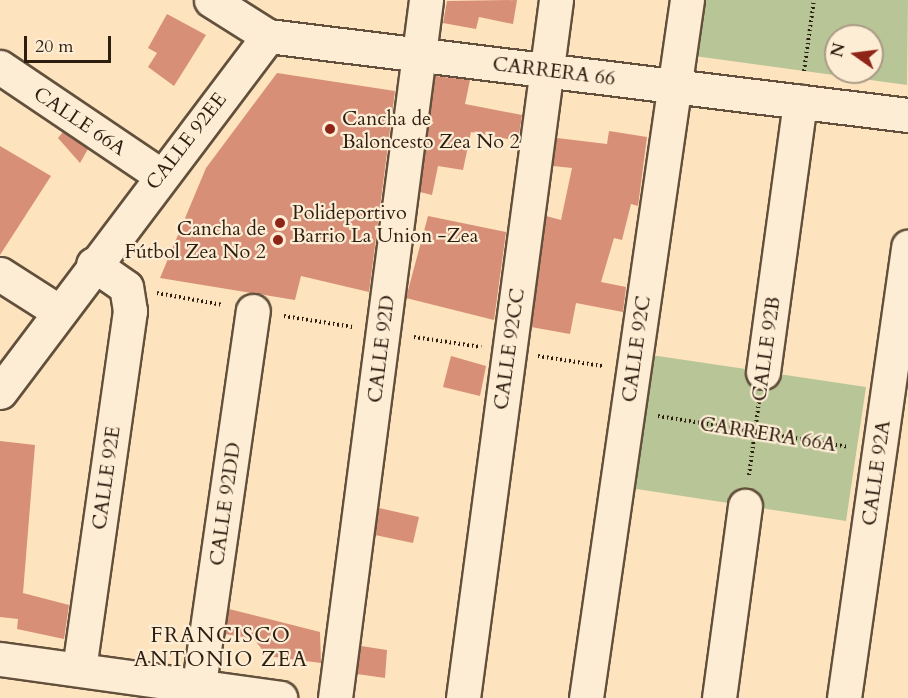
<!DOCTYPE html>
<meta charset="utf-8">
<style>
body{margin:0}
#map{position:relative;width:908px;height:698px;overflow:hidden;background:#fde4be;font-family:Cardo,serif}
div>[style]{position:absolute}
.green>*{inset:0;background:#b8c597}
.building>*{inset:0;background:#d78f78}
.path>*{height:4px;margin-top:-2px;transform-origin:0;background:repeating-linear-gradient(90deg,#2e1e10 0 1.5px,transparent 0 4.5px)}
.roads{filter:drop-shadow(2px 0 #62503c) drop-shadow(-2px 0 #62503c) drop-shadow(0 2px #62503c) drop-shadow(0 -2px #62503c)}
.minor>*{height:33px;margin:-16.5px;padding:0 16.5px;transform-origin:16.5px;border-radius:16.5px;background:#feedd5}
.dots>*{width:16px;height:16px;translate:-50% -50%;box-sizing:border-box;border:3px solid #feedd5;border-radius:50%}
span{translate:-50% -50%;white-space:nowrap;text-align:center;line-height:1.15;-webkit-text-stroke:4.5px #feedd5;paint-order:stroke}
.street-label{font-size:20px;color:#2e1e10}
.poi-label{font-size:20px;color:#2e1e10}
.left{translate:0 -50%;text-align:left}
.right{translate:-100% -50%;text-align:right}
.neighbourhood-label{font-size:21px;color:#2e1e10;letter-spacing:1.5px}
.north{position:absolute;left:824px;top:24px;width:60px;height:60px;box-sizing:border-box;background:#feedd5;border:2px solid #ab9a86;border-radius:50%;rotate:284deg;font-size:16px;font-weight:700;line-height:24px;text-align:center;color:#2e1e10}
.north::after{content:'';display:block;margin:auto;width:21px;height:27px;background:#8f2418;clip-path:polygon(50% 0,100% 100%,50% 72%,0 100%)}
.scale{position:absolute;left:24px;top:36px;width:87px;height:27px;box-sizing:border-box;border:3px solid #2e1e10;border-top:0;padding-left:8px;font-size:18px;line-height:21px;white-space:nowrap;color:#2e1e10;-webkit-text-stroke:4px #feedd5;paint-order:stroke}
</style>
<div id="map">
<div class="green">
<div style="clip-path:polygon(evenodd,695px 0,908px 0,907px 85px,687px 55px,695px 0,836px 36px,872px 36px,872px 72px,836px 72px,836px 36px)"></div>
<div style="clip-path:polygon(651px 355px,866px 387px,846px 521px,630px 488px)"></div>
</div>
<div class="building">
<div style="clip-path:polygon(517px 0,513px 24px,479px 17px,476px 29px,443px 23px,447px 1px)"></div>
<div style="clip-path:polygon(167px 14px,206px 35px,174px 86px,148px 67px,157px 53px,148px 48px)"></div>
<div style="clip-path:polygon(277px 73px,395px 91px,369px 292px,301px 276px,295px 300px,160px 278px,206px 168px)"></div>
<div style="clip-path:polygon(435px 76px,470px 80px,465px 104px,522px 115px,518px 141px,471px 132px,463px 170px,438px 166px,432px 195px,420px 192px)"></div>
<div style="clip-path:polygon(609px 131px,647px 137px,638px 206px,631px 204px,622px 240px,614px 238px,601px 282px,626px 287px,623px 312px,576px 303px,570px 334px,531px 327px,546px 216px,561px 220px,572px 168px,553px 166px,557px 138px,607px 144px)"></div>
<div style="clip-path:polygon(63px 132px,88px 149px,80px 163px,58px 138px)"></div>
<div style="clip-path:polygon(0 146px,51px 176px,0 255px)"></div>
<div style="clip-path:polygon(428px 216px,506px 232px,494px 320px,406px 298px)"></div>
<div style="clip-path:polygon(451px 356px,486px 366px,480px 396px,443px 387px)"></div>
<div style="clip-path:polygon(0 441px,35px 445px,23px 593px,69px 605px,64px 639px,17px 629px,18px 619px,0 617px)"></div>
<div style="clip-path:polygon(379px 508px,419px 517px,413px 543px,375px 535px)"></div>
<div style="clip-path:polygon(229px 609px,320px 632px,321px 663px,267px 656px,254px 639px,225px 634px)"></div>
<div style="clip-path:polygon(361px 646px,387px 650px,385px 678px,357px 674px)"></div>
</div>
<div class="path">
<div style="left:804px;top:71px;width:72px;rotate:-82deg"></div>
<div style="left:157px;top:293px;width:67px;rotate:10.3deg"></div>
<div style="left:284px;top:316px;width:70px;rotate:9.1deg"></div>
<div style="left:414px;top:337px;width:68px;rotate:8.5deg"></div>
<div style="left:538px;top:356px;width:65px;rotate:8.9deg"></div>
<div style="left:658px;top:416px;width:193px;rotate:9.2deg"></div>
<div style="left:749px;top:475px;width:74px;rotate:-82.2deg"></div>
</div>
<div class="roads">
<div class="minor">
<div style="left:211px;top:0;width:67px;rotate:32.3deg"></div>
<div style="left:268px;top:36px;width:645px;rotate:7.04deg"></div>
<div style="left:0;top:67px;width:193px;rotate:34deg"></div>
<div style="left:0;top:274px;width:69px;rotate:32.5deg"></div>
<div style="left:763px;top:372px;width:273px;rotate:-82.2deg"></div>
<div style="left:0;top:392px;width:446px;rotate:-53deg"></div>
<div style="left:0;top:659px;width:283px;rotate:7.9deg"></div>
<div style="left:79px;top:669px;width:362px;rotate:-81.9deg"></div>
<div style="left:130px;top:311px;width:24px;rotate:-99deg"></div>
<div style="left:126px;top:287px;width:40px;rotate:-145.1deg"></div>
<div style="left:197px;top:698px;width:391px;rotate:-81.8deg"></div>
<div style="left:335px;top:698px;width:704px;rotate:-82.57deg"></div>
<div style="left:463px;top:698px;width:704px;rotate:-82.41deg"></div>
<div style="left:586px;top:698px;width:705px;rotate:-81.77deg"></div>
<div style="left:719px;top:698px;width:194px;rotate:-82.3deg"></div>
<div style="left:844px;top:698px;width:456px;rotate:-81.9deg"></div>
</div>
</div>
<div class="dots">
<div style="left:330px;top:129px;background:#8f2418"></div>
<div style="left:280px;top:223px;background:#8f2418"></div>
<div style="left:278px;top:240px;background:#8f2418"></div>
</div>
<div class="street-label">
<span style="left:554px;top:71px;rotate:7deg">CARRERA 66</span>
<span style="left:80px;top:121px;rotate:34deg">CALLE 66A</span>
<span style="left:186px;top:141px;rotate:-52deg">CALLE 92EE</span>
<span style="left:381px;top:349px;rotate:-83deg">CALLE 92D</span>
<span style="left:509px;top:349px;rotate:-82deg">CALLE 92CC</span>
<span style="left:636px;top:349px;rotate:-82deg">CALLE 92C</span>
<span style="left:766px;top:349px;rotate:-82deg">CALLE 92B</span>
<span style="left:768px;top:434px;rotate:9deg">CARRERA 66A</span>
<span style="left:876px;top:473px;rotate:-82deg">CALLE 92A</span>
<span style="left:106px;top:478px;rotate:-82deg">CALLE 92E</span>
<span style="left:225px;top:504px;rotate:-82deg">CALLE 92DD</span>
</div>
<div class="poi-label">
<span class="left" style="left:342px;top:130px">Cancha de<br>Baloncesto Zea No 2</span>
<span class="left" style="left:292px;top:224px">Polideportivo<br>Barrio La Union -Zea</span>
<span class="right" style="left:266px;top:240px">Cancha de<br>Fútbol Zea No 2</span>
</div>
<div class="neighbourhood-label">
<span style="left:221px;top:648px">FRANCISCO<br>ANTONIO ZEA</span>
</div>
<div class="north">N</div>
<div class="scale">20 m</div>
</div>
